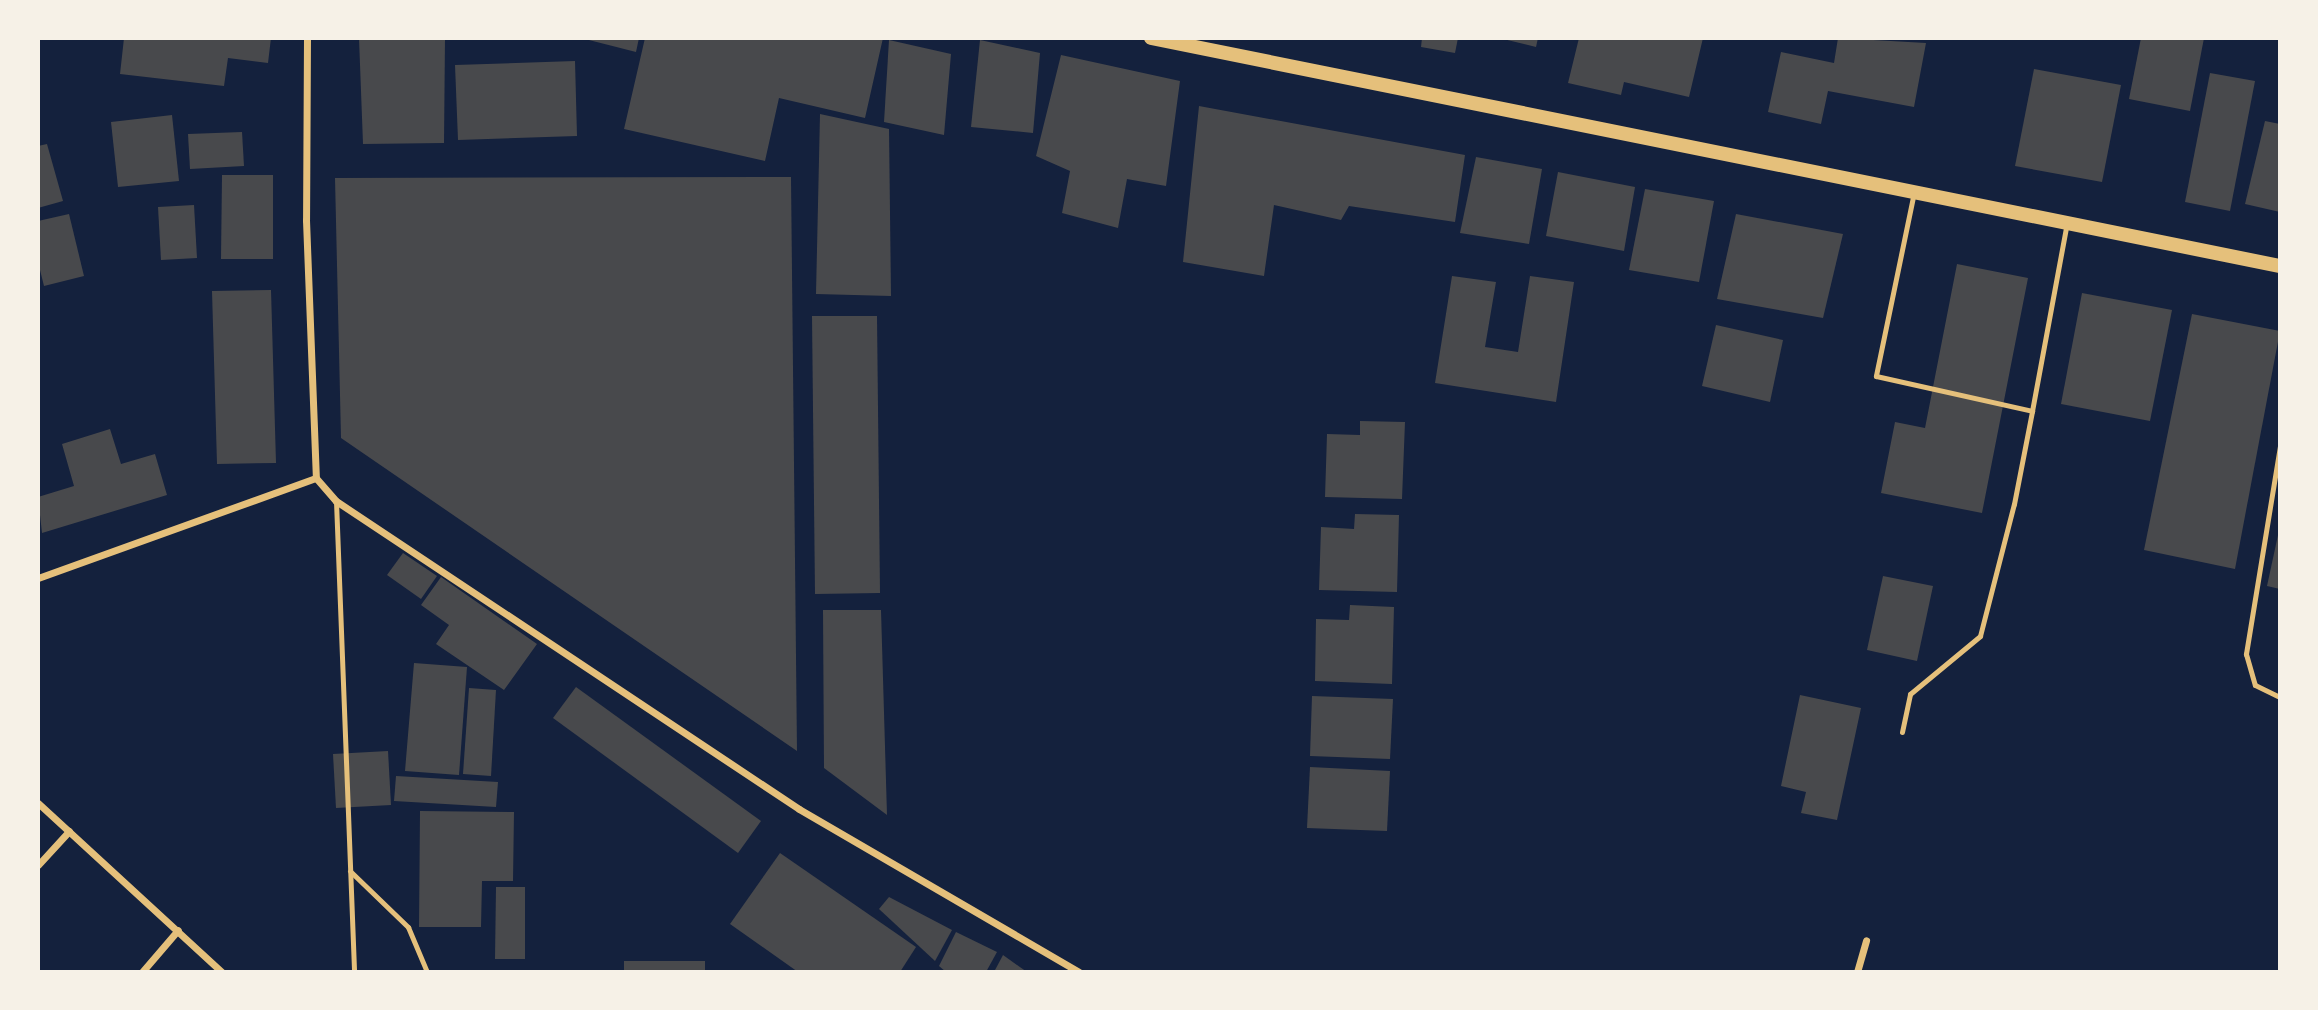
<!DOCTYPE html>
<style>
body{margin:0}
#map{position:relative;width:2318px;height:1010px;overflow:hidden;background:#14213d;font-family:"PT Sans",sans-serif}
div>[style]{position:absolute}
.building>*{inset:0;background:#48494c}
.service>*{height:5px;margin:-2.5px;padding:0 2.5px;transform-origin:2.5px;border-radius:2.5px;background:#e5c07b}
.minor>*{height:7px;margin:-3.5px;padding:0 3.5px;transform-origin:3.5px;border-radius:3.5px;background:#e5c07b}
.secondary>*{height:14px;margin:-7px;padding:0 7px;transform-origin:7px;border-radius:7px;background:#e5c07b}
span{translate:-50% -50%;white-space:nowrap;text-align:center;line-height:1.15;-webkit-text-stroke:5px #f6f1e7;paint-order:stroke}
.frame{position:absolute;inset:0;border:40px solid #f6f1e7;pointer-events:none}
</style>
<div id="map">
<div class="building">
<div style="clip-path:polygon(124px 38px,271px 38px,268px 63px,228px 58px,224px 86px,120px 74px)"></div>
<div style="clip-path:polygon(359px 38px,445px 38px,444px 143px,363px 144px)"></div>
<div style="clip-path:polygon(581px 38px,639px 38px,636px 52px)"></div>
<div style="clip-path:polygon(645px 38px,883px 38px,865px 118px,779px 98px,765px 161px,624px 129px)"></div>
<div style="clip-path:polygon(1422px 38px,1458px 38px,1455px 53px,1421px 47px)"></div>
<div style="clip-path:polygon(1499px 38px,1538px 38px,1536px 47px)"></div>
<div style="clip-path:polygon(1579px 38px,1703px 38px,1689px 97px,1624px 82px,1621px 95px,1568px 83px)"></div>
<div style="clip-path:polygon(1838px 38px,1926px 43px,1914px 107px,1828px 91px,1821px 124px,1768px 112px,1781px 52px,1834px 63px)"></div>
<div style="clip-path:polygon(2141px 38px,2204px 38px,2190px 111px,2129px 99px)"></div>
<div style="clip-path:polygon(889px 40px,951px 54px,944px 135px,884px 122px)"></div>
<div style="clip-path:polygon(980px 40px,1040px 53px,1033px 133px,971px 127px)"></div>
<div style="clip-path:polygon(1061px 55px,1180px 81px,1166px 186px,1127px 179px,1118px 228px,1062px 213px,1070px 171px,1036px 156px)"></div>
<div style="clip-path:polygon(575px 61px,577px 136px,458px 140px,455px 65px)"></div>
<div style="clip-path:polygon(2034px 69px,2121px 85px,2102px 182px,2015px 166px)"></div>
<div style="clip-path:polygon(2210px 73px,2255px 81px,2230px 211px,2185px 202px)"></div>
<div style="clip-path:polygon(1199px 106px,1465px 155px,1455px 222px,1349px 206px,1341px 220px,1274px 205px,1264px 276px,1183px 262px)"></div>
<div style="clip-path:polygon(820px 114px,889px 129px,891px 296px,816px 294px)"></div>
<div style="clip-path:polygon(172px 115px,179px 181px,118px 187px,111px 122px)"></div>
<div style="clip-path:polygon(2265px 121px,2280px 124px,2280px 212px,2245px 204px)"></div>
<div style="clip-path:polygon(242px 132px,244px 166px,190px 169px,188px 134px)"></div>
<div style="clip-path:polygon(47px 144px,63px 201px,38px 208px,38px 146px)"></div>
<div style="clip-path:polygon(1476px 157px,1542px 169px,1529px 244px,1460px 233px)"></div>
<div style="clip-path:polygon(1558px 172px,1635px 187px,1624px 251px,1546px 236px)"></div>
<div style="clip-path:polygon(222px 175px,273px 175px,273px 259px,221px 259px)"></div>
<div style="clip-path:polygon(791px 177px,797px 751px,341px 438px,335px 178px)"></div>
<div style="clip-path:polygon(1645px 189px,1714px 201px,1699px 282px,1629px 270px)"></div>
<div style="clip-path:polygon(194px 205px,197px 258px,161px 260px,158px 207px)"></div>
<div style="clip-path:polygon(69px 214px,84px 276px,44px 286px,38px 262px,38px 221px)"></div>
<div style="clip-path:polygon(1736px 214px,1843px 234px,1823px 318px,1717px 299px)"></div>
<div style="clip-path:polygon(1957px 264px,2028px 278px,1982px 513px,1881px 493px,1895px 422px,1925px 428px)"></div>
<div style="clip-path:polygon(1452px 276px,1496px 282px,1485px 347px,1518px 352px,1530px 276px,1574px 282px,1556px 402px,1435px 383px)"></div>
<div style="clip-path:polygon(271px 290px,276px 463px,217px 464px,212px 291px)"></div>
<div style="clip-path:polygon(2082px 293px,2172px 310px,2150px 421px,2061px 404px)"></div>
<div style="clip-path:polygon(2192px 314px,2280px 331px,2235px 569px,2144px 550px)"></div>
<div style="clip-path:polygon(812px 316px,877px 316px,880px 593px,815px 594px)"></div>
<div style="clip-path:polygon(1716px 325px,1783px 340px,1770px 402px,1702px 386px)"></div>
<div style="clip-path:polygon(1360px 421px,1405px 422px,1402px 499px,1325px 497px,1327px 434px,1360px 435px)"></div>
<div style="clip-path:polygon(110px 429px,121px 464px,155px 454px,167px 495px,42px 533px,38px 497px,74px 486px,62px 444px)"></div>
<div style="clip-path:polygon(1355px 514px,1399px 515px,1397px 592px,1319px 590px,1321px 527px,1354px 529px)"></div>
<div style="clip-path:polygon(2278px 535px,2280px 535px,2280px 589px,2267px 586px)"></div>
<div style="clip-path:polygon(403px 553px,437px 576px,421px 599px,387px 575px)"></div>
<div style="clip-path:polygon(1883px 576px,1933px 586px,1917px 661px,1867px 650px)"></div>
<div style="clip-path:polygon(441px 577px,537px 644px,504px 690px,436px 644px,449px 625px,421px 605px)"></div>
<div style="clip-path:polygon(1350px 605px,1394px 607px,1392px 684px,1315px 681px,1316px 619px,1349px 620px)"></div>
<div style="clip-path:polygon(823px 610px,881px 610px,887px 815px,824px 768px)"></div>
<div style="clip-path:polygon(414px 663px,467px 667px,459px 775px,405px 771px)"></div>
<div style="clip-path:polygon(576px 687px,761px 821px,738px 853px,553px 718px)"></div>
<div style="clip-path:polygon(469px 688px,496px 690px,491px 776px,463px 774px)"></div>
<div style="clip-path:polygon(1800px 695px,1861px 708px,1837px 820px,1801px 813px,1806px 792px,1781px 786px)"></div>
<div style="clip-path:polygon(1312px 696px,1393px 699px,1390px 759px,1310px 756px)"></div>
<div style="clip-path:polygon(388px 751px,391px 805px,336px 808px,333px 754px)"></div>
<div style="clip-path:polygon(1310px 767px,1390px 771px,1387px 831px,1307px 828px)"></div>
<div style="clip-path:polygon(396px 776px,498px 782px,496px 807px,394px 801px)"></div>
<div style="clip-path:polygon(420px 811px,514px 812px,513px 881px,482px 881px,481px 927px,419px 927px)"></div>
<div style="clip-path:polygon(780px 853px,916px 947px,900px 972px,798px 972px,730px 924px)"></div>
<div style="clip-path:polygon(496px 887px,525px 887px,525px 959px,495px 959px)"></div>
<div style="clip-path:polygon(889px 897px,952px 930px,935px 961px,879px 909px)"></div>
<div style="clip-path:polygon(956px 932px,997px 952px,986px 972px,946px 972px,939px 966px)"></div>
<div style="clip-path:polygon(1003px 955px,1027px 972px,994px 972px)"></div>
<div style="clip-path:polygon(624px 961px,705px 961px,705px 972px,624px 972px)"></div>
</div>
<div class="service">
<div style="left:1914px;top:192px;width:188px;rotate:101.7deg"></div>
<div style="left:1876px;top:376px;width:160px;rotate:12.6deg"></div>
<div style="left:2032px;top:411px;width:191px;rotate:-79.5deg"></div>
<div style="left:2280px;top:446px;width:211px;rotate:99.3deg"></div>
<div style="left:2246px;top:654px;width:32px;rotate:74deg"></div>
<div style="left:2255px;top:685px;width:28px;rotate:26deg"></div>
<div style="left:336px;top:501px;width:471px;rotate:87.8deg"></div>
<div style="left:1902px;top:732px;width:39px;rotate:-78deg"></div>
<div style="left:1910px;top:694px;width:91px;rotate:-39.6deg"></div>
<div style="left:1980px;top:636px;width:136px;rotate:-75.6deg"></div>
<div style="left:2014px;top:504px;width:95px;rotate:-79deg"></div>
<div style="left:350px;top:871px;width:81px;rotate:44deg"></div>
<div style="left:408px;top:927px;width:49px;rotate:67.1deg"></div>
</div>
<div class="minor">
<div style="left:307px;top:38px;width:182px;rotate:90.3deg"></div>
<div style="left:306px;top:220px;width:258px;rotate:87.8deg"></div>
<div style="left:316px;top:478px;width:30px;rotate:49deg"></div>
<div style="left:336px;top:501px;width:556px;rotate:33.63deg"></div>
<div style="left:799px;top:809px;width:324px;rotate:30.2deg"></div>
<div style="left:38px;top:578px;width:295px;rotate:-19.8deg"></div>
<div style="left:38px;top:803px;width:250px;rotate:42.6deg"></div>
<div style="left:38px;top:865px;width:46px;rotate:-47.6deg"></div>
<div style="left:142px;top:972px;width:55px;rotate:-49.4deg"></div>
<div style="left:1857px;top:972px;width:33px;rotate:-74deg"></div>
</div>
<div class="secondary">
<div style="left:1151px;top:38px;width:1152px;rotate:11.42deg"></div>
</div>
<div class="frame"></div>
</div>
